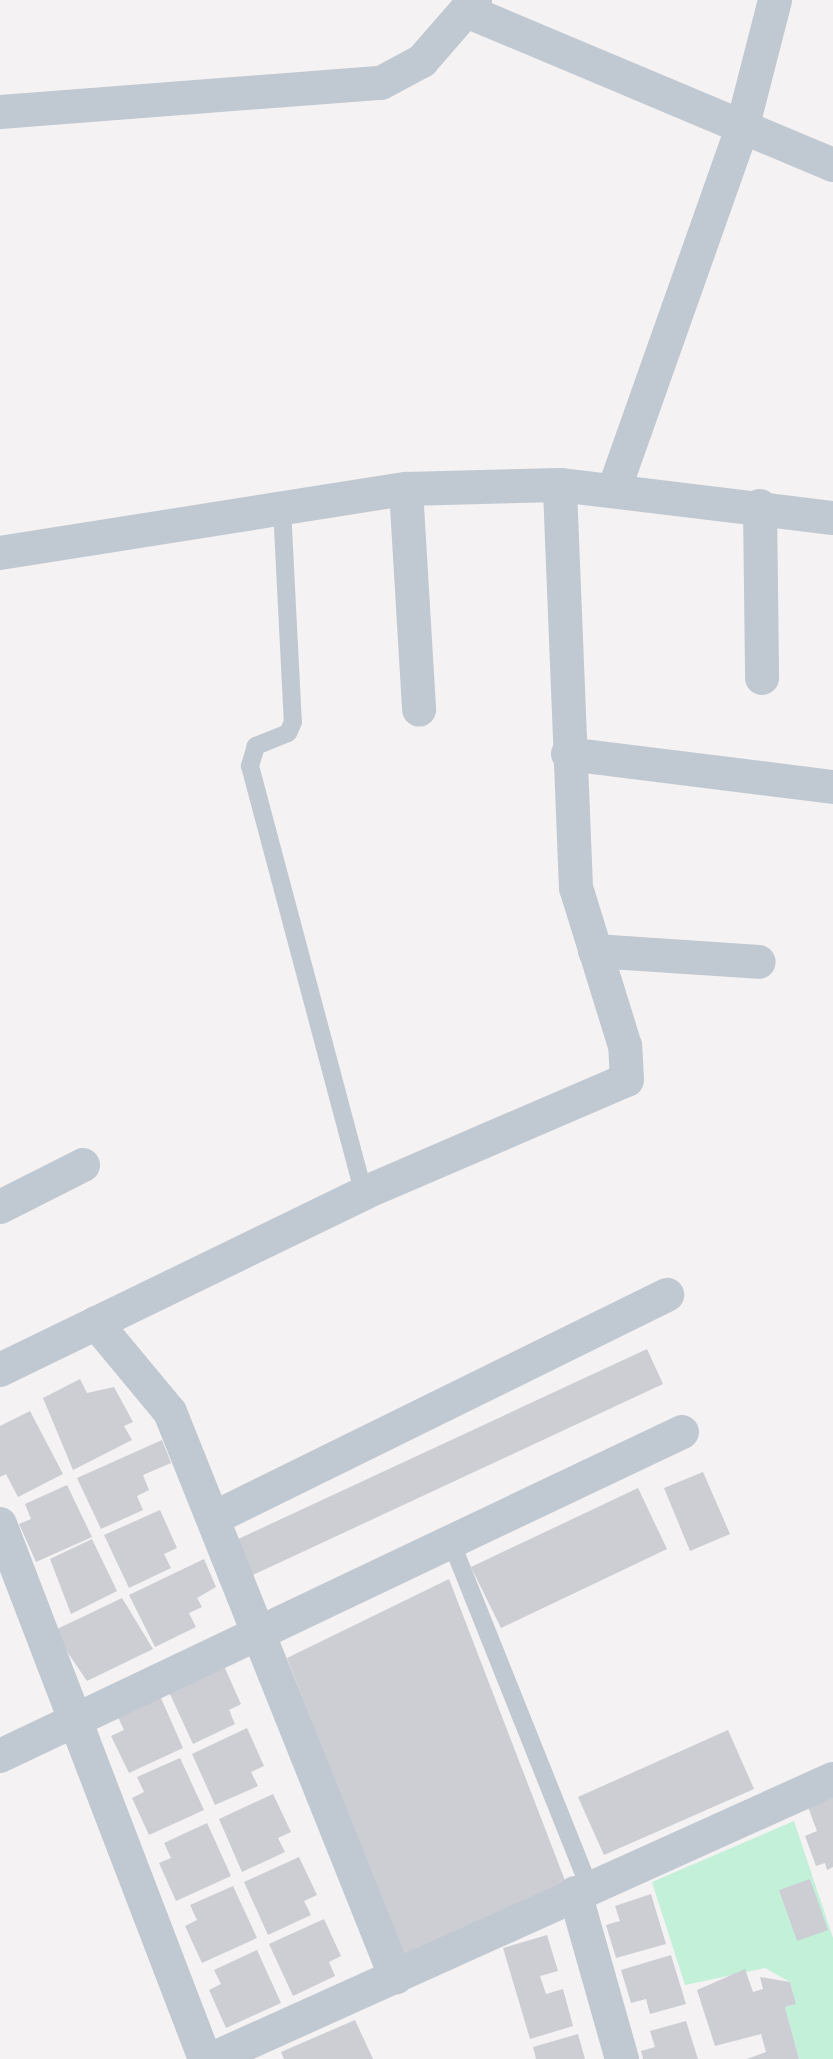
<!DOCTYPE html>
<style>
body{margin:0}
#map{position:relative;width:833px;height:2059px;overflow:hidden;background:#f4f2f2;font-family:"Roboto Condensed",sans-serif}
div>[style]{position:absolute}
.green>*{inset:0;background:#c2f0d9}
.building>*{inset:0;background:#ccced4}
.lane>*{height:18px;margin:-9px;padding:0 9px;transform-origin:9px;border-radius:9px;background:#c0c8d1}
.street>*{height:34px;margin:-17px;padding:0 17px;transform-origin:17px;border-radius:17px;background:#c0c8d1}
span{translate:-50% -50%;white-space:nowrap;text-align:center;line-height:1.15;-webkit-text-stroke:6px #fff;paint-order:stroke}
</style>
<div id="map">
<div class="green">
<div style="clip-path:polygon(794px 1821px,833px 1938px,833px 2059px,799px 2059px,785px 2007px,796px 2004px,790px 1982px,765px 1968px,685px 1985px,652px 1882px)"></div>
</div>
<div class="building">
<div style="clip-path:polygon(647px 1349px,663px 1384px,253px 1575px,236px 1540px)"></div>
<div style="clip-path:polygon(80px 1379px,87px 1393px,114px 1387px,133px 1422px,124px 1426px,132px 1440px,73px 1470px,43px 1398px)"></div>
<div style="clip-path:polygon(30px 1411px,63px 1474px,18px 1497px,6px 1474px,0 1477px,0 1426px)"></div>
<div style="clip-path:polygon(162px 1440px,171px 1463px,143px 1475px,149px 1490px,137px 1496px,143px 1510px,101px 1529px,77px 1478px)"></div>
<div style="clip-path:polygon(703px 1472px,730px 1534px,690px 1551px,664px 1488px)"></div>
<div style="clip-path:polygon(67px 1485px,92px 1537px,36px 1562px,19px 1524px,31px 1519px,25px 1504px)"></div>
<div style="clip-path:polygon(638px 1488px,667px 1549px,501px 1628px,471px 1567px)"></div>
<div style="clip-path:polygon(160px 1510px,177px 1548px,164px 1554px,171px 1568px,129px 1588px,104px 1535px)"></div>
<div style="clip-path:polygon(92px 1539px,117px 1591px,71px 1614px,50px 1559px)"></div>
<div style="clip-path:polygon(204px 1559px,216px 1587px,197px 1598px,202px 1607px,189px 1613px,196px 1627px,155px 1647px,129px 1595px)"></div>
<div style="clip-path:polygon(449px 1579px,566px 1883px,403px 1958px,287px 1658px)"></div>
<div style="clip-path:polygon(122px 1598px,153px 1649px,87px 1681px,53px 1631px)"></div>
<div style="clip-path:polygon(224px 1666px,241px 1704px,229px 1710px,235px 1724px,193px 1744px,169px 1692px)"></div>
<div style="clip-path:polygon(160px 1696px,183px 1748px,129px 1773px,111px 1736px,124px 1730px,117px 1715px)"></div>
<div style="clip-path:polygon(247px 1728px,264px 1766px,251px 1772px,258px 1786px,215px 1805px,192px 1754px)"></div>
<div style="clip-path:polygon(728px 1730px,754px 1789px,604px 1855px,578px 1797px)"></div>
<div style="clip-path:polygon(180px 1758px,204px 1810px,149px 1835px,132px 1798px,144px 1792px,137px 1777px)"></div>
<div style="clip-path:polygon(273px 1794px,291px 1832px,278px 1838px,285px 1852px,242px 1872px,219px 1819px)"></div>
<div style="clip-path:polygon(833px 1797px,833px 1867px,827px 1870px,825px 1863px,816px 1866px,805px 1836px,817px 1831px,808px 1807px)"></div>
<div style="clip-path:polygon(207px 1823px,231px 1876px,176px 1901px,159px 1863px,171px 1858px,164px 1843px)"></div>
<div style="clip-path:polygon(299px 1857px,317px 1895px,304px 1901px,311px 1915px,268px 1935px,244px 1882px)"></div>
<div style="clip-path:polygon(810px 1879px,828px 1930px,797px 1941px,779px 1890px)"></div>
<div style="clip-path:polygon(233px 1886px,257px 1938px,202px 1963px,185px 1926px,197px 1920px,190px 1905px)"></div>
<div style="clip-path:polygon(651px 1894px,666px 1944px,616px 1958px,606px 1925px,620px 1921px,615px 1906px)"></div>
<div style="clip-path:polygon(324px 1919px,341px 1956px,329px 1962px,335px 1976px,293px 1996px,269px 1944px)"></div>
<div style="clip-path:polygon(547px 1935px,558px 1971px,540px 1976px,546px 1994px,563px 1989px,573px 2026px,530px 2039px,503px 1948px)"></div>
<div style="clip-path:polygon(257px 1950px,281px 2003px,226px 2028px,209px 1990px,221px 1984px,214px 1970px)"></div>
<div style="clip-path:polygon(671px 1955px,686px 2004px,650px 2014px,646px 1999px,631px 2003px,621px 1970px)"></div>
<div style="clip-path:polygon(745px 1969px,753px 1992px,763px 1989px,760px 1977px,790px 1982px,796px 2004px,785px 2007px,799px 2059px,747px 2059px,766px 2052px,761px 2034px,715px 2046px,697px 1990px)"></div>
<div style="clip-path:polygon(355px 2020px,373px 2059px,284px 2059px,281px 2052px)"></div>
<div style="clip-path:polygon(686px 2021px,698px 2059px,643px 2059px,641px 2051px,655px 2047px,650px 2031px)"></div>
<div style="clip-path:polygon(578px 2034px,585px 2059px,536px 2059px,533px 2047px)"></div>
</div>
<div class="lane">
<div style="left:282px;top:508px;width:214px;rotate:87.1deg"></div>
<div style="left:293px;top:722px;width:12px;rotate:114deg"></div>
<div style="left:288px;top:733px;width:35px;rotate:158deg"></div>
<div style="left:256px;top:746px;width:21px;rotate:107deg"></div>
<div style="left:250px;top:766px;width:442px;rotate:75.1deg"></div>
<div style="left:452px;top:1544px;width:369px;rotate:68.2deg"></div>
</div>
<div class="street">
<div style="left:469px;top:12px;width:395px;rotate:22.8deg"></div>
<div style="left:0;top:112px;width:382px;rotate:-4.4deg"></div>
<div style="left:381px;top:83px;width:47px;rotate:-28.2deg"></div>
<div style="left:422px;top:61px;width:81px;rotate:-49deg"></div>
<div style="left:406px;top:489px;width:221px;rotate:86.6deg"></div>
<div style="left:614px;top:490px;width:387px;rotate:-70.5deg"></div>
<div style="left:743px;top:125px;width:129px;rotate:-75.6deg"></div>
<div style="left:760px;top:506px;width:172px;rotate:89.3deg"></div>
<div style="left:0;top:553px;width:411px;rotate:-9deg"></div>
<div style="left:406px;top:489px;width:154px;rotate:-1.5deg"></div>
<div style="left:560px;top:485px;width:275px;rotate:6.9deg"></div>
<div style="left:568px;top:754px;width:267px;rotate:7.1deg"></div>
<div style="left:595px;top:951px;width:164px;rotate:3.8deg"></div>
<div style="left:0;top:1207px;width:93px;rotate:-26.8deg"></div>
<div style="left:96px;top:1323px;width:116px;rotate:50.3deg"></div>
<div style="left:170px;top:1412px;width:609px;rotate:68.23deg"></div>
<div style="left:0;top:1370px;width:405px;rotate:-25.9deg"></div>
<div style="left:364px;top:1193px;width:286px;rotate:-23.3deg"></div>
<div style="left:627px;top:1080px;width:34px;rotate:-93deg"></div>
<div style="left:625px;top:1046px;width:165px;rotate:-107.2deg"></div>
<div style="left:576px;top:888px;width:403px;rotate:-92.3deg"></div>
<div style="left:216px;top:1517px;width:503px;rotate:-26.21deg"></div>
<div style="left:0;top:1524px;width:573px;rotate:69.03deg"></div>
<div style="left:0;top:1756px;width:755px;rotate:-25.41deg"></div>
<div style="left:575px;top:1893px;width:173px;rotate:74.2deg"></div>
<div style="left:212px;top:2059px;width:681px;rotate:-24.27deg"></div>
</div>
</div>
